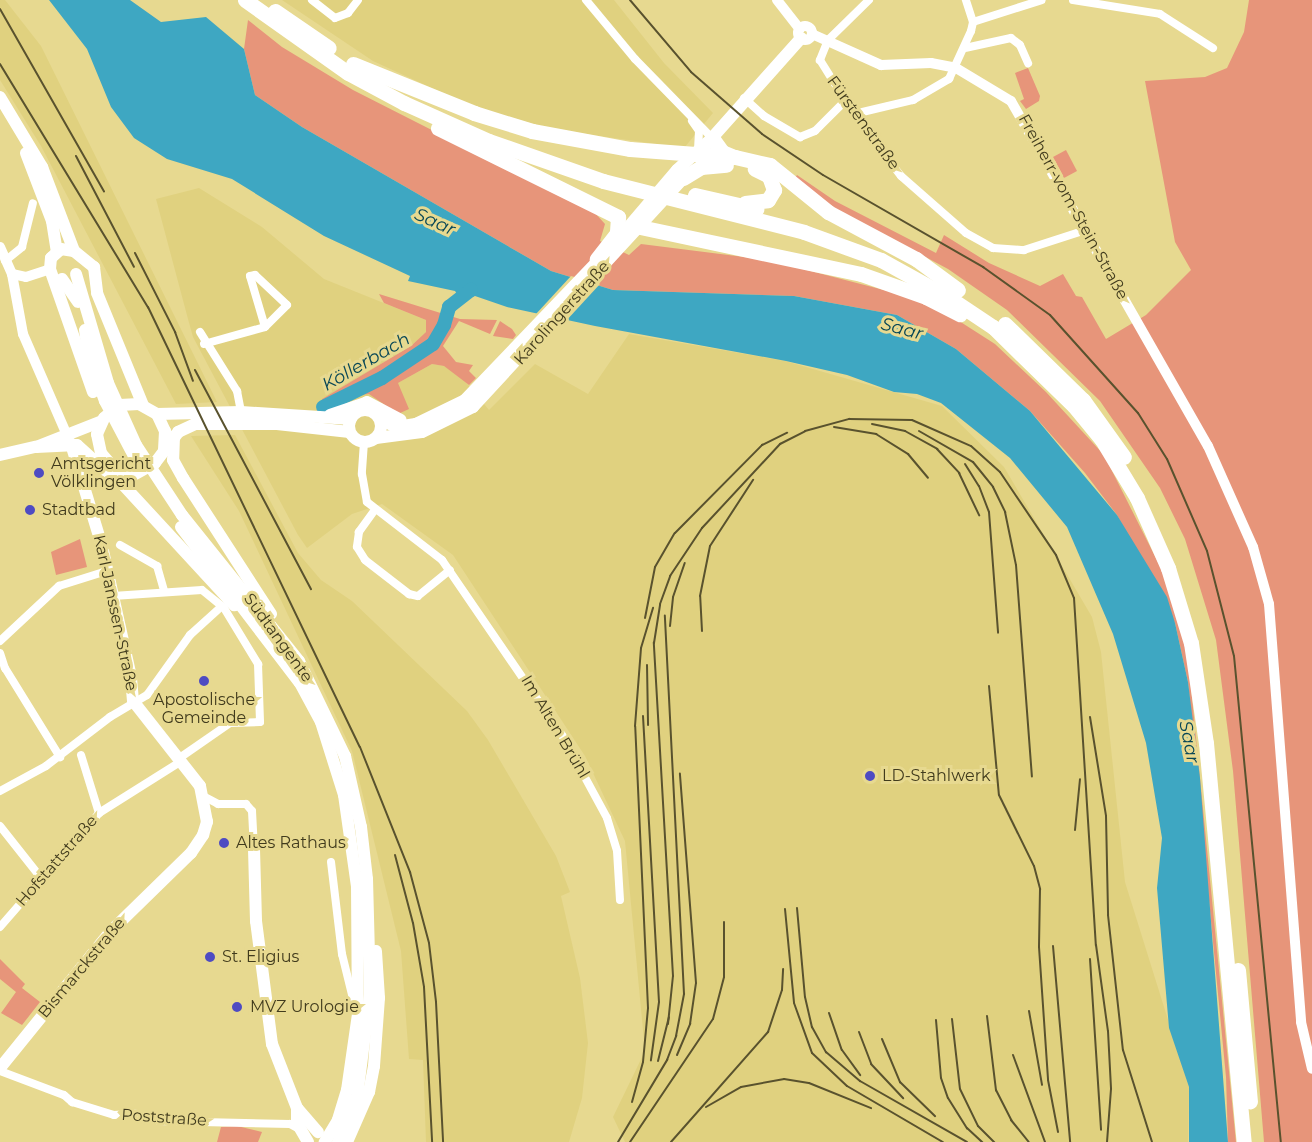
<!DOCTYPE html>
<meta charset="utf-8">
<style>
body{margin:0}
#map{position:relative;width:1312px;height:1142px;overflow:hidden;background:#e7d990;font-family:Montserrat,sans-serif}
div>[style]{position:absolute}
.built>*{inset:0;background:#e0d17f}
.green>*{inset:0;background:#e7957a}
.water>*{inset:0;background:#3ea7c2}
.pier>*{inset:0;background:#e7d990}
.river>*{height:14px;margin:-7px;padding:0 7px;transform-origin:7px;border-radius:7px;background:#3ea7c2}
.minor>*{height:8px;margin:-4px;padding:0 4px;transform-origin:4px;border-radius:4px;background:#fff}
.tertiary>*{height:10px;margin:-5px;padding:0 5px;transform-origin:5px;border-radius:5px;background:#fff}
.tertiary>.ring{margin:-5px;padding:0;box-sizing:content-box;background:none;border:10px solid #fff;border-radius:50%}
.secondary>*{height:12px;margin:-6px;padding:0 6px;transform-origin:6px;border-radius:6px;background:#fff}
.secondary>.ring{margin:-6px;padding:0;box-sizing:content-box;background:none;border:12px solid #fff;border-radius:50%}
.primary>*{height:12px;margin:-6px;padding:0 6px;transform-origin:6px;border-radius:6px;background:#fff}
.motorway>*{height:15px;margin:-7.5px;padding:0 7.5px;transform-origin:7.5px;border-radius:7.5px;background:#fff}
.rail>*{height:2px;margin:-1px;padding:0 1px;transform-origin:1px;border-radius:1px;background:#59522e}
.dots>*{width:16px;height:16px;translate:-50% -50%;box-sizing:border-box;border:3px solid #e7d990;border-radius:50%}
span{translate:-50% -50%;white-space:nowrap;text-align:center;line-height:1.15;-webkit-text-stroke:6px #e7d990;paint-order:stroke}
.street-label{font-size:16px;color:#413b1d}
.poi-label{font-size:16px;color:#413b1d}
.left{translate:0 -50%;text-align:left}
.water-label{font-size:18px;color:#084756;font-style:italic}
</style>
<div id="map">
<div class="built">
<div style="clip-path:polygon(0 0,5px 0,41px 46px,217px 402px,176px 404px,41px 146px,0 80px)"></div>
<div style="clip-path:polygon(282px 0,614px 0,664px 63px,713px 113px,684px 148px,551px 129px,471px 106px,373px 61px)"></div>
<div style="clip-path:polygon(199px 188px,262px 227px,324px 279px,426px 320px,426px 332px,411px 346px,322px 399px,331px 408px,351px 396px,398px 383px,432px 364px,444px 366px,459px 374px,489px 410px,535px 364px,588px 394px,629px 334px,785px 361px,942px 406px,1004px 467px,1092px 617px,1101px 652px,1125px 882px,1189px 1087px,1188px 1142px,625px 1142px,613px 1117px,645px 1051px,625px 841px,585px 756px,453px 555px,382px 504px,352px 514px,307px 548px,298px 535px,193px 337px,188px 319px,156px 199px)"></div>
<div style="clip-path:polygon(235px 435px,298px 553px,321px 580px,352px 601px,467px 711px,488px 740px,556px 856px,570px 892px,561px 896px,580px 978px,588px 1043px,582px 1098px,569px 1142px,426px 1142px,423px 1060px,409px 1059px,401px 951px,352px 751px,239px 511px,191px 436px)"></div>
</div>
<div class="green">
<div style="clip-path:polygon(1249px 0,1312px 0,1312px 1142px,1264px 1142px,1233px 771px,1216px 640px,1185px 539px,1160px 488px,1100px 401px,1007px 310px,948px 269px,832px 207px,795px 178px,797px 175px,835px 201px,936px 253px,944px 235px,989px 263px,1040px 286px,1063px 274px,1076px 296px,1082px 297px,1106px 339px,1146px 315px,1191px 270px,1175px 242px,1145px 81px,1205px 77px,1227px 68px,1244px 32px)"></div>
<div style="clip-path:polygon(248px 20px,282px 47px,353px 90px,595px 213px,605px 224px,600px 241px,629px 255px,641px 244px,768px 260px,907px 296px,945px 312px,995px 344px,1046px 392px,1104px 455px,1174px 594px,1187px 647px,1236px 1142px,1228px 1142px,1226px 1077px,1188px 682px,1175px 623px,1117px 515px,1085px 473px,1030px 411px,956px 349px,897px 315px,794px 296px,613px 290px,551px 271px,302px 127px,255px 95px,244px 49px)"></div>
<div style="clip-path:polygon(1028px 68px,1040px 96px,1039px 101px,1026px 109px,1020px 101px,1024px 99px,1015px 73px)"></div>
<div style="clip-path:polygon(1066px 150px,1077px 171px,1064px 178px,1053px 157px)"></div>
<div style="clip-path:polygon(379px 294px,460px 319px,497px 320px,490px 334px,459px 321px,443px 346px,456px 362px,473px 365px,469px 371px,476px 378px,469px 385px,444px 366px,432px 364px,398px 383px,409px 409px,398px 414px,369px 394px,351px 396px,330px 408px,321px 408px,322px 399px,411px 346px,426px 332px,426px 320px,384px 303px)"></div>
<div style="clip-path:polygon(500px 321px,512px 329px,516px 335px,513px 339px,493px 336px)"></div>
<div style="clip-path:polygon(80px 539px,87px 567px,56px 575px,51px 552px)"></div>
<div style="clip-path:polygon(0 959px,25px 984px,22px 988px,40px 1002px,22px 1025px,1px 1013px,16px 992px,0 979px)"></div>
<div style="clip-path:polygon(237px 1126px,262px 1132px,258px 1142px,217px 1142px,221px 1127px)"></div>
</div>
<div class="water">
<div style="clip-path:polygon(49px 0,130px 0,161px 22px,206px 17px,244px 49px,255px 95px,302px 127px,551px 271px,613px 290px,794px 296px,897px 315px,956px 349px,1030px 411px,1117px 515px,1167px 597px,1175px 623px,1188px 682px,1200px 778px,1228px 1142px,1189px 1142px,1189px 1087px,1169px 1028px,1157px 888px,1162px 838px,1146px 743px,1113px 634px,1067px 527px,1010px 458px,941px 403px,917px 394px,894px 392px,847px 375px,786px 361px,595px 326px,507px 307px,475px 296px,462px 301px,455px 291px,408px 281px,410px 276px,324px 236px,232px 179px,167px 159px,134px 138px,111px 107px,87px 49px)"></div>
</div>
<div class="pier">
<div style="clip-path:polygon(571px 276px,600px 284px,565px 322px,536px 314px)"></div>
</div>
<div class="river">
<div style="left:323px;top:407px;width:66px;rotate:-26.2deg"></div>
<div style="left:382px;top:378px;width:61px;rotate:-33.7deg"></div>
<div style="left:433px;top:344px;width:22px;rotate:-60deg"></div>
<div style="left:444px;top:325px;width:19px;rotate:-74deg"></div>
<div style="left:449px;top:307px;width:28px;rotate:-38deg"></div>
</div>
<div class="minor">
<div style="left:312px;top:0;width:29px;rotate:38deg"></div>
<div style="left:335px;top:18px;width:14px;rotate:-21deg"></div>
<div style="left:348px;top:13px;width:16px;rotate:-52deg"></div>
<div style="left:586px;top:0;width:77px;rotate:50.3deg"></div>
<div style="left:635px;top:59px;width:110px;rotate:45.7deg"></div>
<div style="left:869px;top:0;width:57px;rotate:135.7deg"></div>
<div style="left:828px;top:40px;width:22px;rotate:112deg"></div>
<div style="left:820px;top:60px;width:72px;rotate:58.1deg"></div>
<div style="left:858px;top:121px;width:70px;rotate:52deg"></div>
<div style="left:901px;top:176px;width:86px;rotate:41.2deg"></div>
<div style="left:966px;top:233px;width:31px;rotate:29deg"></div>
<div style="left:993px;top:248px;width:31px;rotate:4deg"></div>
<div style="left:1024px;top:250px;width:65px;rotate:-17.9deg"></div>
<div style="left:1073px;top:0;width:88px;rotate:9.1deg"></div>
<div style="left:1160px;top:14px;width:63px;rotate:32.7deg"></div>
<div style="left:973px;top:22px;width:72px;rotate:-17.7deg"></div>
<div style="left:965px;top:48px;width:47px;rotate:-12.3deg"></div>
<div style="left:1011px;top:38px;width:11px;rotate:38deg"></div>
<div style="left:1020px;top:45px;width:20px;rotate:66deg"></div>
<div style="left:744px;top:98px;width:27px;rotate:42deg"></div>
<div style="left:764px;top:116px;width:42px;rotate:30.3deg"></div>
<div style="left:800px;top:137px;width:16px;rotate:-22deg"></div>
<div style="left:815px;top:131px;width:42px;rotate:-45deg"></div>
<div style="left:854px;top:114px;width:61px;rotate:-13.3deg"></div>
<div style="left:913px;top:100px;width:42px;rotate:-30.3deg"></div>
<div style="left:949px;top:79px;width:53px;rotate:-65.4deg"></div>
<div style="left:971px;top:31px;width:9px;rotate:-77deg"></div>
<div style="left:973px;top:22px;width:23px;rotate:-108deg"></div>
<div style="left:692px;top:121px;width:12px;rotate:55deg"></div>
<div style="left:699px;top:131px;width:18px;rotate:93deg"></div>
<div style="left:5px;top:261px;width:22px;rotate:-39deg"></div>
<div style="left:22px;top:247px;width:45px;rotate:-76deg"></div>
<div style="left:200px;top:332px;width:70px;rotate:57.9deg"></div>
<div style="left:237px;top:391px;width:21px;rotate:79deg"></div>
<div style="left:204px;top:344px;width:63px;rotate:-15.6deg"></div>
<div style="left:265px;top:327px;width:31px;rotate:-45deg"></div>
<div style="left:287px;top:305px;width:44px;rotate:-136.8deg"></div>
<div style="left:255px;top:275px;width:5px;rotate:169deg"></div>
<div style="left:250px;top:276px;width:53px;rotate:73.6deg"></div>
<div style="left:364px;top:442px;width:32px;rotate:94deg"></div>
<div style="left:362px;top:474px;width:28px;rotate:80deg"></div>
<div style="left:367px;top:502px;width:95px;rotate:37.7deg"></div>
<div style="left:442px;top:560px;width:212px;rotate:55.6deg"></div>
<div style="left:562px;top:735px;width:94px;rotate:61.5deg"></div>
<div style="left:607px;top:818px;width:34px;rotate:73deg"></div>
<div style="left:617px;top:851px;width:49px;rotate:86.5deg"></div>
<div style="left:374px;top:511px;width:26px;rotate:126deg"></div>
<div style="left:359px;top:532px;width:15px;rotate:98deg"></div>
<div style="left:357px;top:547px;width:15px;rotate:58deg"></div>
<div style="left:365px;top:560px;width:56px;rotate:37.7deg"></div>
<div style="left:409px;top:594px;width:9px;rotate:13deg"></div>
<div style="left:418px;top:596px;width:41px;rotate:-39.1deg"></div>
<div style="left:120px;top:545px;width:43px;rotate:29.6deg"></div>
<div style="left:157px;top:566px;width:26px;rotate:74deg"></div>
<div style="left:113px;top:596px;width:89px;rotate:-3.9deg"></div>
<div style="left:202px;top:590px;width:28px;rotate:39deg"></div>
<div style="left:224px;top:608px;width:66px;rotate:58.7deg"></div>
<div style="left:258px;top:664px;width:58px;rotate:88deg"></div>
<div style="left:260px;top:722px;width:30px;rotate:178deg"></div>
<div style="left:230px;top:723px;width:63px;rotate:145.3deg"></div>
<div style="left:0;top:641px;width:81px;rotate:-43deg"></div>
<div style="left:59px;top:586px;width:50px;rotate:-17.4deg"></div>
<div style="left:0;top:653px;width:16px;rotate:72deg"></div>
<div style="left:5px;top:668px;width:105px;rotate:58.3deg"></div>
<div style="left:81px;top:755px;width:61px;rotate:72.8deg"></div>
<div style="left:0;top:791px;width:52px;rotate:-28.5deg"></div>
<div style="left:46px;top:766px;width:81px;rotate:-37.4deg"></div>
<div style="left:110px;top:717px;width:43px;rotate:-30.7deg"></div>
<div style="left:147px;top:695px;width:74px;rotate:-54.4deg"></div>
<div style="left:190px;top:635px;width:43px;rotate:-42.2deg"></div>
<div style="left:205px;top:797px;width:15px;rotate:28deg"></div>
<div style="left:218px;top:804px;width:28px"></div>
<div style="left:246px;top:804px;width:9px;rotate:49deg"></div>
<div style="left:252px;top:811px;width:38px;rotate:87deg"></div>
<div style="left:0;top:826px;width:66px;rotate:51.7deg"></div>
<div style="left:331px;top:862px;width:93px;rotate:83.2deg"></div>
<div style="left:342px;top:954px;width:55px;rotate:76.2deg"></div>
<div style="left:0;top:927px;width:151px;rotate:-49deg"></div>
<div style="left:99px;top:813px;width:96px;rotate:-32.2deg"></div>
<div style="left:0;top:1071px;width:68px;rotate:20.6deg"></div>
<div style="left:64px;top:1095px;width:11px;rotate:41deg"></div>
<div style="left:72px;top:1102px;width:44px;rotate:17.2deg"></div>
<div style="left:114px;top:1115px;width:22px;rotate:-3deg"></div>
<div style="left:136px;top:1114px;width:22px;rotate:18deg"></div>
<div style="left:157px;top:1121px;width:133px;rotate:1.3deg"></div>
<div style="left:290px;top:1124px;width:10px;rotate:29deg"></div>
</div>
<div class="tertiary">
<div style="left:777px;top:0;width:37px;rotate:52deg"></div>
<div class="ring" style="left:798px;top:26px;width:4px;height:4px"></div>
<div style="left:812px;top:34px;width:76px;rotate:24.2deg"></div>
<div style="left:881px;top:65px;width:50px;rotate:-2.3deg"></div>
<div style="left:931px;top:63px;width:25px;rotate:11deg"></div>
<div style="left:956px;top:68px;width:64px;rotate:31deg"></div>
<div style="left:1011px;top:101px;width:397px;rotate:60.3deg"></div>
<div style="left:1208px;top:446px;width:111px;rotate:66deg"></div>
<div style="left:1253px;top:547px;width:59px;rotate:74.3deg"></div>
<div style="left:1269px;top:604px;width:419px;rotate:85.6deg"></div>
<div style="left:1301px;top:1022px;width:48px;rotate:76.8deg"></div>
<div style="left:0;top:247px;width:30px;rotate:66deg"></div>
<div style="left:12px;top:274px;width:61px;rotate:79.6deg"></div>
<div style="left:23px;top:334px;width:110px;rotate:66.5deg"></div>
<div style="left:12px;top:274px;width:14px;rotate:12deg"></div>
<div style="left:26px;top:277px;width:25px;rotate:-18deg"></div>
</div>
<div class="secondary">
<div class="ring" style="left:349px;top:410px;width:20px;height:20px"></div>
<div style="left:157px;top:414px;width:84px;rotate:-1.4deg"></div>
<div style="left:241px;top:412px;width:110px;rotate:3.6deg"></div>
<div style="left:330px;top:415px;width:39px;rotate:-19deg"></div>
<div style="left:367px;top:402px;width:38px;rotate:28deg"></div>
<div style="left:380px;top:419px;width:18px;rotate:27deg"></div>
<div style="left:396px;top:427px;width:20px;rotate:-9deg"></div>
<div style="left:416px;top:424px;width:55px;rotate:-26.1deg"></div>
<div style="left:465px;top:400px;width:216px;rotate:-46.3deg"></div>
<div style="left:614px;top:244px;width:97px;rotate:-49.6deg"></div>
<div style="left:677px;top:170px;width:47px;rotate:-42.4deg"></div>
<div style="left:712px;top:138px;width:134px;rotate:-48.3deg"></div>
<div style="left:376px;top:438px;width:46px;rotate:-7.4deg"></div>
<div style="left:422px;top:432px;width:57px;rotate:-26.1deg"></div>
<div style="left:473px;top:407px;width:318px;rotate:-47.4deg"></div>
<div style="left:36px;top:447px;width:41px;rotate:-2.8deg"></div>
<div style="left:77px;top:445px;width:39px;rotate:42deg"></div>
<div style="left:106px;top:471px;width:23px;rotate:18deg"></div>
<div style="left:128px;top:478px;width:31px;rotate:-29deg"></div>
<div style="left:155px;top:463px;width:39px;rotate:-53deg"></div>
<div style="left:178px;top:432px;width:19px;rotate:-25deg"></div>
<div style="left:195px;top:424px;width:82px"></div>
<div style="left:277px;top:424px;width:73px;rotate:6.3deg"></div>
<div style="left:0;top:455px;width:37px;rotate:-13deg"></div>
<div style="left:36px;top:447px;width:71px;rotate:-21.5deg"></div>
<div style="left:113px;top:467px;width:18px;rotate:-131deg"></div>
<div style="left:101px;top:453px;width:19px;rotate:-102deg"></div>
<div style="left:97px;top:434px;width:17px;rotate:-66deg"></div>
<div style="left:104px;top:418px;width:21px;rotate:-39deg"></div>
<div style="left:120px;top:405px;width:19px;rotate:-3deg"></div>
<div style="left:139px;top:404px;width:21px;rotate:29deg"></div>
<div style="left:157px;top:414px;width:19px;rotate:65deg"></div>
<div style="left:165px;top:431px;width:18px;rotate:93deg"></div>
<div style="left:254px;top:849px;width:72px;rotate:88.4deg"></div>
<div style="left:256px;top:921px;width:124px;rotate:82.6deg"></div>
<div style="left:272px;top:1044px;width:69px;rotate:68.7deg"></div>
<div style="left:297px;top:1108px;width:32px;rotate:49deg"></div>
<div style="left:0;top:1068px;width:176px;rotate:-51deg"></div>
<div style="left:111px;top:931px;width:112px;rotate:-44.3deg"></div>
<div style="left:191px;top:853px;width:22px;rotate:-56deg"></div>
<div style="left:203px;top:835px;width:14px;rotate:-73deg"></div>
<div style="left:207px;top:822px;width:37px;rotate:-101deg"></div>
<div style="left:200px;top:786px;width:108px;rotate:-128.2deg"></div>
<div style="left:133px;top:701px;width:24px;rotate:-95deg"></div>
<div style="left:131px;top:677px;width:134px;rotate:-102.5deg"></div>
<div style="left:102px;top:546px;width:107px;rotate:-106.9deg"></div>
<div style="left:297px;top:1108px;width:15px;rotate:90deg"></div>
<div style="left:297px;top:1123px;width:22px;rotate:60deg"></div>
</div>
<div class="primary">
<div style="left:0;top:97px;width:82px;rotate:59deg"></div>
<div style="left:42px;top:167px;width:90px;rotate:69.1deg"></div>
<div style="left:26px;top:153px;width:73px;rotate:69.1deg"></div>
<div style="left:52px;top:221px;width:30px;rotate:81deg"></div>
<div style="left:76px;top:274px;width:114px;rotate:73.6deg"></div>
<div style="left:108px;top:383px;width:68px;rotate:65.7deg"></div>
<div style="left:136px;top:445px;width:84px;rotate:56.7deg"></div>
<div style="left:182px;top:515px;width:187px;rotate:51.3deg"></div>
<div style="left:299px;top:661px;width:106px;rotate:64.2deg"></div>
<div style="left:345px;top:756px;width:73px;rotate:77.3deg"></div>
<div style="left:361px;top:827px;width:52px;rotate:83.4deg"></div>
<div style="left:367px;top:879px;width:116px;rotate:88.5deg"></div>
<div style="left:370px;top:995px;width:102px;rotate:97.3deg"></div>
<div style="left:357px;top:1096px;width:50px;rotate:112.4deg"></div>
<div style="left:62px;top:279px;width:28px;rotate:55deg"></div>
<div style="left:85px;top:330px;width:27px;rotate:82deg"></div>
<div style="left:89px;top:357px;width:47px;rotate:70deg"></div>
<div style="left:105px;top:401px;width:64px;rotate:62.2deg"></div>
<div style="left:93px;top:392px;width:130px;rotate:-109.3deg"></div>
<div style="left:50px;top:269px;width:11px;rotate:-85deg"></div>
<div style="left:51px;top:258px;width:13px;rotate:-42deg"></div>
<div style="left:61px;top:249px;width:13px;rotate:9deg"></div>
<div style="left:74px;top:251px;width:26px;rotate:39deg"></div>
<div style="left:94px;top:267px;width:26px;rotate:83deg"></div>
<div style="left:97px;top:293px;width:121px;rotate:67.7deg"></div>
<div style="left:174px;top:436px;width:24px;rotate:92deg"></div>
<div style="left:173px;top:460px;width:21px;rotate:61deg"></div>
<div style="left:183px;top:478px;width:162px;rotate:57.1deg"></div>
<div style="left:115px;top:476px;width:176px;rotate:47.3deg"></div>
<div style="left:181px;top:527px;width:196px;rotate:52.7deg"></div>
<div style="left:300px;top:683px;width:44px;rotate:61.7deg"></div>
<div style="left:321px;top:722px;width:77px;rotate:72.5deg"></div>
<div style="left:344px;top:795px;width:92px;rotate:81.9deg"></div>
<div style="left:357px;top:886px;width:128px;rotate:89.6deg"></div>
<div style="left:358px;top:1014px;width:77px;rotate:98.2deg"></div>
<div style="left:347px;top:1090px;width:31px;rotate:107deg"></div>
<div style="left:338px;top:1120px;width:26px;rotate:121deg"></div>
<div style="left:347px;top:1142px;width:55px;rotate:-66.3deg"></div>
<div style="left:369px;top:1092px;width:26px;rotate:-79deg"></div>
<div style="left:374px;top:1066px;width:68px;rotate:-85.8deg"></div>
<div style="left:379px;top:998px;width:47px;rotate:-93.7deg"></div>
</div>
<div class="motorway">
<div style="left:245px;top:0;width:126px;rotate:35.3deg"></div>
<div style="left:348px;top:73px;width:64px;rotate:28.2deg"></div>
<div style="left:404px;top:103px;width:93px;rotate:24.1deg"></div>
<div style="left:489px;top:141px;width:121px;rotate:19.3deg"></div>
<div style="left:603px;top:181px;width:207px;rotate:14.2deg"></div>
<div style="left:804px;top:232px;width:82px;rotate:20deg"></div>
<div style="left:881px;top:260px;width:77px;rotate:28.9deg"></div>
<div style="left:948px;top:297px;width:54px;rotate:33.7deg"></div>
<div style="left:993px;top:327px;width:113px;rotate:44.3deg"></div>
<div style="left:1074px;top:406px;width:44px;rotate:50.5deg"></div>
<div style="left:1102px;top:440px;width:68px;rotate:58.9deg"></div>
<div style="left:1137px;top:498px;width:77px;rotate:66.1deg"></div>
<div style="left:1168px;top:568px;width:78px;rotate:73deg"></div>
<div style="left:1191px;top:643px;width:101px;rotate:81.5deg"></div>
<div style="left:1206px;top:743px;width:401px;rotate:84.6deg"></div>
<div style="left:275px;top:11px;width:65px;rotate:34.4deg"></div>
<div style="left:353px;top:64px;width:131px;rotate:22deg"></div>
<div style="left:474px;top:113px;width:61px;rotate:17.2deg"></div>
<div style="left:532px;top:131px;width:100px;rotate:10.4deg"></div>
<div style="left:630px;top:149px;width:105px;rotate:4.4deg"></div>
<div style="left:735px;top:157px;width:36px;rotate:13deg"></div>
<div style="left:770px;top:165px;width:75px;rotate:39deg"></div>
<div style="left:828px;top:212px;width:100px;rotate:28.1deg"></div>
<div style="left:916px;top:259px;width:52px;rotate:36.4deg"></div>
<div style="left:438px;top:128px;width:201px;rotate:26.3deg"></div>
<div style="left:618px;top:217px;width:16px;rotate:94deg"></div>
<div style="left:617px;top:233px;width:33px;rotate:128deg"></div>
<div style="left:712px;top:138px;width:17px;rotate:54deg"></div>
<div style="left:722px;top:152px;width:11px;rotate:22deg"></div>
<div style="left:683px;top:178px;width:21px;rotate:-31deg"></div>
<div style="left:701px;top:167px;width:25px;rotate:-5deg"></div>
<div style="left:695px;top:195px;width:63px;rotate:12.9deg"></div>
<div style="left:745px;top:203px;width:23px;rotate:-7deg"></div>
<div style="left:768px;top:200px;width:12px;rotate:-59deg"></div>
<div style="left:774px;top:190px;width:15px;rotate:-110deg"></div>
<div style="left:769px;top:176px;width:16px;rotate:-153deg"></div>
<div style="left:640px;top:227px;width:226px;rotate:12deg"></div>
<div style="left:861px;top:274px;width:69px;rotate:19.5deg"></div>
<div style="left:926px;top:297px;width:38px;rotate:27deg"></div>
<div style="left:1005px;top:324px;width:109px;rotate:44.3deg"></div>
<div style="left:1083px;top:400px;width:70px;rotate:54.3deg"></div>
<div style="left:1238px;top:970px;width:132px;rotate:84.8deg"></div>
</div>
<div class="rail">
<div style="left:630px;top:0;width:94px;rotate:49.7deg"></div>
<div style="left:691px;top:72px;width:94px;rotate:41.1deg"></div>
<div style="left:762px;top:134px;width:73px;rotate:33.9deg"></div>
<div style="left:823px;top:175px;width:185px;rotate:29.9deg"></div>
<div style="left:983px;top:267px;width:82px;rotate:35.6deg"></div>
<div style="left:1050px;top:315px;width:132px;rotate:48.1deg"></div>
<div style="left:1138px;top:413px;width:54px;rotate:57.8deg"></div>
<div style="left:1167px;top:459px;width:100px;rotate:66.5deg"></div>
<div style="left:1207px;top:551px;width:108px;rotate:75.6deg"></div>
<div style="left:1234px;top:656px;width:488px;rotate:84.5deg"></div>
<div style="left:0;top:9px;width:210px;rotate:60.3deg"></div>
<div style="left:0;top:64px;width:285px;rotate:58.7deg"></div>
<div style="left:148px;top:307px;width:488px;rotate:64.3deg"></div>
<div style="left:360px;top:747px;width:135px;rotate:68.2deg"></div>
<div style="left:410px;top:872px;width:73px;rotate:75deg"></div>
<div style="left:429px;top:943px;width:59px;rotate:83.2deg"></div>
<div style="left:436px;top:1002px;width:140px;rotate:87.1deg"></div>
<div style="left:76px;top:156px;width:125px;rotate:62.4deg"></div>
<div style="left:135px;top:253px;width:89px;rotate:63.1deg"></div>
<div style="left:175px;top:332px;width:52px;rotate:69.8deg"></div>
<div style="left:195px;top:370px;width:248px;rotate:62.1deg"></div>
<div style="left:872px;top:424px;width:34px;rotate:12deg"></div>
<div style="left:905px;top:431px;width:37px;rotate:29deg"></div>
<div style="left:937px;top:449px;width:33px;rotate:47deg"></div>
<div style="left:959px;top:473px;width:47px;rotate:64.5deg"></div>
<div style="left:834px;top:427px;width:43px;rotate:9.5deg"></div>
<div style="left:876px;top:434px;width:38px;rotate:32deg"></div>
<div style="left:908px;top:454px;width:31px;rotate:50deg"></div>
<div style="left:919px;top:431px;width:62px;rotate:29.9deg"></div>
<div style="left:973px;top:462px;width:32px;rotate:51deg"></div>
<div style="left:993px;top:487px;width:28px;rotate:64deg"></div>
<div style="left:1005px;top:512px;width:54px;rotate:78.3deg"></div>
<div style="left:1016px;top:565px;width:212px;rotate:85.7deg"></div>
<div style="left:965px;top:464px;width:26px;rotate:58deg"></div>
<div style="left:979px;top:486px;width:28px;rotate:69deg"></div>
<div style="left:989px;top:512px;width:121px;rotate:85.7deg"></div>
<div style="left:645px;top:618px;width:52px;rotate:-78.9deg"></div>
<div style="left:655px;top:567px;width:39px;rotate:-60deg"></div>
<div style="left:675px;top:533px;width:124px;rotate:-45.3deg"></div>
<div style="left:762px;top:445px;width:28px;rotate:-26deg"></div>
<div style="left:670px;top:626px;width:29px;rotate:-84deg"></div>
<div style="left:673px;top:597px;width:36px;rotate:-71deg"></div>
<div style="left:702px;top:631px;width:35px;rotate:-93deg"></div>
<div style="left:700px;top:596px;width:51px;rotate:-78.7deg"></div>
<div style="left:710px;top:546px;width:79px;rotate:-56.9deg"></div>
<div style="left:647px;top:665px;width:60px;rotate:89deg"></div>
<div style="left:989px;top:686px;width:109px;rotate:84.8deg"></div>
<div style="left:999px;top:795px;width:79px;rotate:63.8deg"></div>
<div style="left:1034px;top:866px;width:24px;rotate:75deg"></div>
<div style="left:1040px;top:889px;width:58px;rotate:91deg"></div>
<div style="left:1039px;top:947px;width:133px;rotate:86.1deg"></div>
<div style="left:1048px;top:1080px;width:53px;rotate:79.1deg"></div>
<div style="left:643px;top:716px;width:286px;rotate:86.8deg"></div>
<div style="left:659px;top:1002px;width:59px;rotate:97.9deg"></div>
<div style="left:1090px;top:717px;width:100px;rotate:80.8deg"></div>
<div style="left:1106px;top:816px;width:99px;rotate:88.8deg"></div>
<div style="left:1108px;top:915px;width:136px;rotate:83.7deg"></div>
<div style="left:1123px;top:1050px;width:96px;rotate:72.5deg"></div>
<div style="left:1075px;top:830px;width:51px;rotate:-84.4deg"></div>
<div style="left:395px;top:855px;width:70px;rotate:75.2deg"></div>
<div style="left:413px;top:923px;width:65px;rotate:80.2deg"></div>
<div style="left:424px;top:987px;width:155px;rotate:87deg"></div>
<div style="left:797px;top:908px;width:89px;rotate:84.9deg"></div>
<div style="left:805px;top:997px;width:31px;rotate:77deg"></div>
<div style="left:812px;top:1027px;width:29px;rotate:61deg"></div>
<div style="left:826px;top:1052px;width:45px;rotate:40.5deg"></div>
<div style="left:860px;top:1081px;width:123px;rotate:29.7deg"></div>
<div style="left:785px;top:909px;width:94px;rotate:84.5deg"></div>
<div style="left:794px;top:1003px;width:53px;rotate:70.2deg"></div>
<div style="left:812px;top:1053px;width:48px;rotate:43.3deg"></div>
<div style="left:847px;top:1086px;width:111px;rotate:30.3deg"></div>
<div style="left:1053px;top:946px;width:197px;rotate:85deg"></div>
<div style="left:1090px;top:959px;width:171px;rotate:86.3deg"></div>
<div style="left:1029px;top:1011px;width:75px;rotate:80deg"></div>
<div style="left:829px;top:1013px;width:39px;rotate:71deg"></div>
<div style="left:842px;top:1050px;width:31px;rotate:54deg"></div>
<div style="left:987px;top:1016px;width:75px;rotate:83.1deg"></div>
<div style="left:996px;top:1090px;width:34px;rotate:63deg"></div>
<div style="left:1011px;top:1120px;width:28px;rotate:51deg"></div>
<div style="left:952px;top:1019px;width:70px;rotate:83.5deg"></div>
<div style="left:960px;top:1089px;width:41px;rotate:64.1deg"></div>
<div style="left:978px;top:1126px;width:23px;rotate:45deg"></div>
<div style="left:936px;top:1020px;width:58px;rotate:85.1deg"></div>
<div style="left:941px;top:1078px;width:21px;rotate:71deg"></div>
<div style="left:948px;top:1098px;width:36px;rotate:58deg"></div>
<div style="left:967px;top:1128px;width:21px;rotate:43deg"></div>
<div style="left:668px;top:1024px;width:48px;rotate:-84.1deg"></div>
<div style="left:673px;top:976px;width:334px;rotate:-93.3deg"></div>
<div style="left:654px;top:643px;width:39px;rotate:-81deg"></div>
<div style="left:660px;top:604px;width:30px;rotate:-70deg"></div>
<div style="left:670px;top:576px;width:58px;rotate:-56.3deg"></div>
<div style="left:702px;top:528px;width:115px;rotate:-47.1deg"></div>
<div style="left:780px;top:444px;width:28px;rotate:-27deg"></div>
<div style="left:805px;top:431px;width:46px;rotate:-15.3deg"></div>
<div style="left:849px;top:419px;width:63px;rotate:0.9deg"></div>
<div style="left:912px;top:420px;width:64px;rotate:23.8deg"></div>
<div style="left:971px;top:446px;width:39px;rotate:42deg"></div>
<div style="left:1000px;top:472px;width:100px;rotate:56deg"></div>
<div style="left:1056px;top:555px;width:47px;rotate:67.3deg"></div>
<div style="left:1074px;top:598px;width:348px;rotate:86.4deg"></div>
<div style="left:1096px;top:945px;width:87px;rotate:82.1deg"></div>
<div style="left:1108px;top:1031px;width:58px;rotate:87deg"></div>
<div style="left:1111px;top:1089px;width:53px;rotate:94.3deg"></div>
<div style="left:859px;top:1032px;width:34px;rotate:69deg"></div>
<div style="left:871px;top:1064px;width:47px;rotate:46.7deg"></div>
<div style="left:882px;top:1039px;width:47px;rotate:67.3deg"></div>
<div style="left:900px;top:1082px;width:49px;rotate:44.2deg"></div>
<div style="left:677px;top:1055px;width:34px;rotate:-67deg"></div>
<div style="left:690px;top:1024px;width:41px;rotate:-81.7deg"></div>
<div style="left:696px;top:983px;width:210px;rotate:-94.4deg"></div>
<div style="left:1013px;top:1055px;width:93px;rotate:69.8deg"></div>
<div style="left:658px;top:1061px;width:45px;rotate:-76deg"></div>
<div style="left:632px;top:1102px;width:41px;rotate:-74.6deg"></div>
<div style="left:643px;top:1062px;width:54px;rotate:-84.7deg"></div>
<div style="left:648px;top:1008px;width:282px;rotate:-92.6deg"></div>
<div style="left:635px;top:726px;width:78px;rotate:-85.6deg"></div>
<div style="left:641px;top:648px;width:42px;rotate:-73.3deg"></div>
<div style="left:706px;top:1107px;width:40px;rotate:-29.7deg"></div>
<div style="left:741px;top:1087px;width:44px;rotate:-10.5deg"></div>
<div style="left:784px;top:1079px;width:25px;rotate:9deg"></div>
<div style="left:809px;top:1083px;width:67px;rotate:22deg"></div>
<div style="left:618px;top:1142px;width:96px;rotate:-59.1deg"></div>
<div style="left:667px;top:1060px;width:26px;rotate:-69deg"></div>
<div style="left:676px;top:1036px;width:43px;rotate:-79.2deg"></div>
<div style="left:684px;top:994px;width:379px;rotate:-92.9deg"></div>
<div style="left:630px;top:1142px;width:148px;rotate:-56deg"></div>
<div style="left:713px;top:1019px;width:43px;rotate:-75.3deg"></div>
<div style="left:724px;top:977px;width:55px;rotate:-90deg"></div>
<div style="left:671px;top:1142px;width:147px;rotate:-48.6deg"></div>
<div style="left:768px;top:1032px;width:44px;rotate:-71.6deg"></div>
<div style="left:782px;top:990px;width:21px;rotate:-87deg"></div>
</div>
<div class="dots">
<div style="left:39px;top:473px;background:#4e4bc2"></div>
<div style="left:30px;top:510px;background:#4e4bc2"></div>
<div style="left:204px;top:681px;background:#4e4bc2"></div>
<div style="left:870px;top:776px;background:#4e4bc2"></div>
<div style="left:224px;top:843px;background:#4e4bc2"></div>
<div style="left:210px;top:957px;background:#4e4bc2"></div>
<div style="left:237px;top:1007px;background:#4e4bc2"></div>
</div>
<div class="street-label">
<span style="left:863px;top:123px;rotate:54deg">Fürstenstraße</span>
<span style="left:1073px;top:207px;rotate:61deg">Freiherr-vom-Stein-Straße</span>
<span style="left:562px;top:313px;rotate:-48deg">Karolingerstraße</span>
<span style="left:115px;top:613px;rotate:78deg">Karl-Janssen-Straße</span>
<span style="left:278px;top:638px;rotate:54deg">Südtangente</span>
<span style="left:555px;top:727px;rotate:59deg">Im Alten Brühl</span>
<span style="left:57px;top:861px;rotate:-49deg">Hofstattstraße</span>
<span style="left:82px;top:968px;rotate:-50deg">Bismarckstraße</span>
<span style="left:164px;top:1118px;rotate:4deg">Poststraße</span>
</div>
<div class="poi-label">
<span class="left" style="left:51px;top:473px">Amtsgericht<br>Völklingen</span>
<span class="left" style="left:42px;top:510px">Stadtbad</span>
<span style="left:204px;top:709px">Apostolische<br>Gemeinde</span>
<span class="left" style="left:882px;top:776px">LD-Stahlwerk</span>
<span class="left" style="left:236px;top:843px">Altes Rathaus</span>
<span class="left" style="left:222px;top:957px">St. Eligius</span>
<span class="left" style="left:250px;top:1007px">MVZ Urologie</span>
</div>
<div class="water-label">
<span style="left:435px;top:222px;rotate:24deg">Saar</span>
<span style="left:902px;top:329px;rotate:15deg">Saar</span>
<span style="left:366px;top:362px;rotate:-30deg">Köllerbach</span>
<span style="left:1189px;top:742px;rotate:79deg">Saar</span>
</div>
</div>
